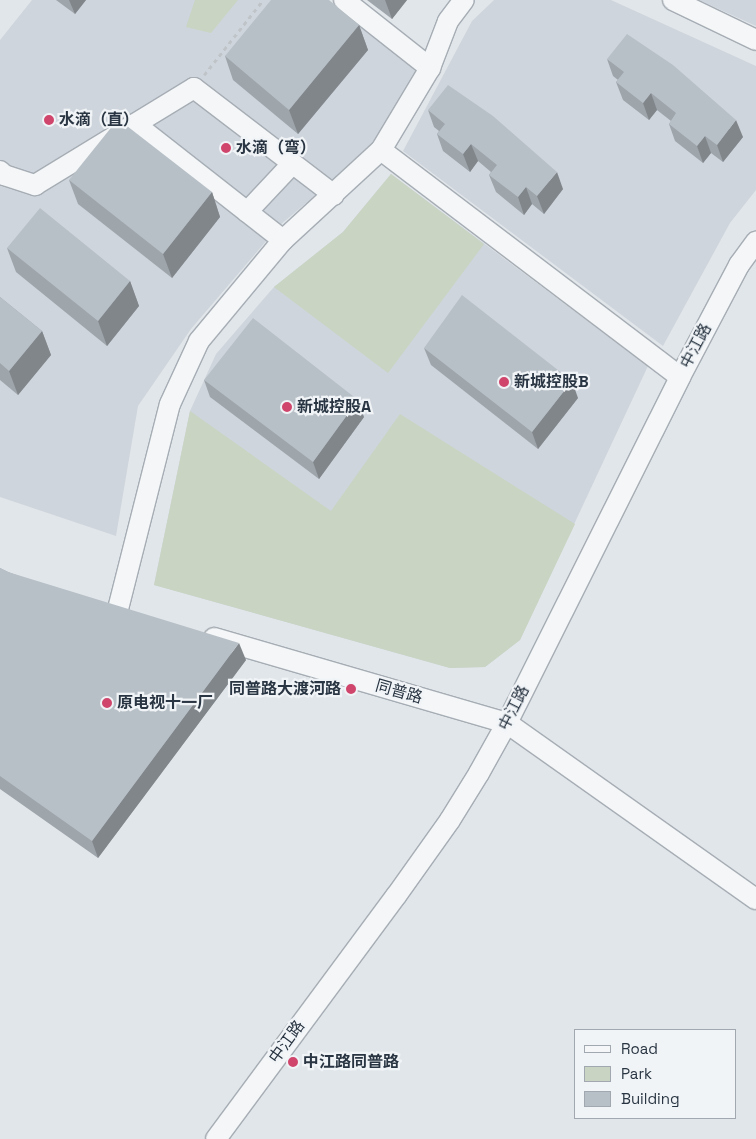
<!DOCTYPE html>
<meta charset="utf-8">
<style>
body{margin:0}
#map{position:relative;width:756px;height:1139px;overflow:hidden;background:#e1e6ea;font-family:"Space Grotesk","Noto Sans SC",sans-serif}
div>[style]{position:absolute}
.built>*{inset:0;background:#cfd5dc}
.green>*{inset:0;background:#c9d4c2}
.path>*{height:2.5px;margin-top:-1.25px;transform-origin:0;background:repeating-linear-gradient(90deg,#bfc4c9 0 4px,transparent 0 8px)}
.roads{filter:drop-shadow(1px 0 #a6adb4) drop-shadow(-1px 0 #a6adb4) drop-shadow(0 1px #a6adb4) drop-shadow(0 -1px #a6adb4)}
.minor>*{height:20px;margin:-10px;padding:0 10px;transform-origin:10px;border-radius:10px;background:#f4f6f8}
.wall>*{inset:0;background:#9ea5ab}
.shaded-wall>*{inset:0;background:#81868b}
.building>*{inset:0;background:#b8c0c7}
.dots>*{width:14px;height:14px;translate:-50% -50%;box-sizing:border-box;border:2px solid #f1f4f7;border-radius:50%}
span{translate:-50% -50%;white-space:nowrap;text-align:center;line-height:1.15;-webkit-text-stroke:4.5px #f1f4f7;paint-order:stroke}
.poi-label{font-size:16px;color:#293542;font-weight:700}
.left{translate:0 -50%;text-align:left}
.right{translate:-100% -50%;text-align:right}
.street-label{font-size:16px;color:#293542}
.legend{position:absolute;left:574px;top:1029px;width:162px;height:90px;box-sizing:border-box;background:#f1f4f7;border:1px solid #a1a8af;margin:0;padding:6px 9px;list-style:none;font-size:15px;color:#293542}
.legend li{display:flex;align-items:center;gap:10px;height:25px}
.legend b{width:25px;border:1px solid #a1a8af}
</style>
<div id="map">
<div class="built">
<div style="clip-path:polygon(32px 0,328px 0,418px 72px,366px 152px,279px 226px,191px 329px,138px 406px,116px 536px,0 497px,0 40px)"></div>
<div style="clip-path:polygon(494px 0,611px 0,756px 66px,756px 190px,730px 223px,663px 346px,403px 151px,472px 21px)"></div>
<div style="clip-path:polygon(699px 0,756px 0,756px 26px)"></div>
<div style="clip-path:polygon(391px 174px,648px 366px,520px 640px,485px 667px,450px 668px,154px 585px,190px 411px,216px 354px,274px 287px,343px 232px)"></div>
</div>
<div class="green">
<div style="clip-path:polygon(195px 0,238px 0,211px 33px,186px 27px)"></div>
<div style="clip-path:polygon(391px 174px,484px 244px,388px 373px,274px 287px,343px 232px)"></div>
<div style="clip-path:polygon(190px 411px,331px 511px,400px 414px,575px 524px,520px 640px,485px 667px,450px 668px,154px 585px)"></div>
</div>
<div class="path">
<div style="left:204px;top:75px;width:95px;rotate:-51.8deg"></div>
</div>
<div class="roads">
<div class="minor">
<div style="left:344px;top:0;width:110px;rotate:38.3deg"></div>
<div style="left:673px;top:0;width:92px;rotate:25.7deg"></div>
<div style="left:135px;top:124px;width:188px;rotate:38.1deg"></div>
<div style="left:381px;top:150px;width:375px;rotate:37.2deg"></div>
<div style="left:0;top:171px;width:6px;rotate:45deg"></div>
<div style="left:4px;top:175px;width:33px;rotate:18deg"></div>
<div style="left:35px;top:185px;width:186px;rotate:-31.4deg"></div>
<div style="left:194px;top:88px;width:176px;rotate:37.4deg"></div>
<div style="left:247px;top:212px;width:66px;rotate:-46.8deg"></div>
<div style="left:118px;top:609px;width:211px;rotate:-75.8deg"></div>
<div style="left:170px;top:404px;width:69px;rotate:-65.3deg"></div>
<div style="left:199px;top:341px;width:131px;rotate:-50.3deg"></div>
<div style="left:283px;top:240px;width:133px;rotate:-42.6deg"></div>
<div style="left:381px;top:150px;width:96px;rotate:-59.1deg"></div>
<div style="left:430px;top:68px;width:50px;rotate:-69deg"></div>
<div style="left:448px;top:21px;width:26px;rotate:-53deg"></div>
<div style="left:214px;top:638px;width:305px;rotate:16.2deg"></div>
<div style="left:507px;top:723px;width:305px;rotate:35.3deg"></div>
<div style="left:216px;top:1139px;width:302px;rotate:-53.5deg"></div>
<div style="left:396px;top:896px;width:93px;rotate:-54.6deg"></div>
<div style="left:450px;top:820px;width:55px;rotate:-58.3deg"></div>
<div style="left:479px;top:773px;width:57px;rotate:-60.8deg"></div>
<div style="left:507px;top:723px;width:387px;rotate:-63.4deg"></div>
<div style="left:680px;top:377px;width:127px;rotate:-62.2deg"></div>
<div style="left:739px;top:265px;width:29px;rotate:-54deg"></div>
</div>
</div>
<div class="wall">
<div style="clip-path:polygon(56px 0,86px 0,75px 14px)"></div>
<div style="clip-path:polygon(367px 0,407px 0,392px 19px)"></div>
<div style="clip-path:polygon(359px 25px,368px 50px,298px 134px,233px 80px,225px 56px)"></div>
<div style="clip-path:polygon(607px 59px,743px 137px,723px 162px,711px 153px,703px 163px,675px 141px,669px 124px,671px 121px,657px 110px,649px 120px,623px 100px,616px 82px,618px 80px,613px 76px)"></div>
<div style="clip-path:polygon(428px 110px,563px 189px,544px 214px,532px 204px,524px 215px,496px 192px,489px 175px,491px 172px,478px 161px,470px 172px,443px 151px,437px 134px,439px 131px,434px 127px)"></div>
<div style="clip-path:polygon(69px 180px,212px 192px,220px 217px,172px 278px,78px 204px)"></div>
<div style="clip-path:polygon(7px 248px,130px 281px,139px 306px,107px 346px,16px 272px)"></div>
<div style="clip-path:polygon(0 297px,42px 331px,51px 355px,18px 395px,0 380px)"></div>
<div style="clip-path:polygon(424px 348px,578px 398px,538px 449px,431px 365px)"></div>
<div style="clip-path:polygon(204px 380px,364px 417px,319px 479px,210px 397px)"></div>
<div style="clip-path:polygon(0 568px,8px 572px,246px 660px,98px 858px,0 789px)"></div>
</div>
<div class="shaded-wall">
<div style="clip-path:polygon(69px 0,86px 0,75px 14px)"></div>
<div style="clip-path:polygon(385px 0,407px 0,392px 19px)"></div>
<div style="clip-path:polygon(359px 25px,368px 50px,298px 134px,289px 110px)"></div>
<div style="clip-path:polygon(651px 93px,657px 110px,649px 120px,643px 103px)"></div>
<div style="clip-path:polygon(736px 120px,743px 137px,723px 162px,717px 145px)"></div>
<div style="clip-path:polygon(705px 136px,711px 153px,703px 163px,697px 146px)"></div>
<div style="clip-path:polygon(471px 144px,478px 161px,470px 172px,463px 154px)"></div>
<div style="clip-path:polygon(557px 172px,563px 189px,544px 214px,537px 196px)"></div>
<div style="clip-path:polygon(526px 187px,532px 204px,524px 215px,518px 197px)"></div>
<div style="clip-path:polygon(212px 192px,220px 217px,172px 278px,163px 254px)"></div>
<div style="clip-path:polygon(130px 281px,139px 306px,107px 346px,98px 321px)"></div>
<div style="clip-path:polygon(42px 331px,51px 355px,18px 395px,9px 371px)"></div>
<div style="clip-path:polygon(572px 381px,578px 398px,538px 449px,532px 432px)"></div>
<div style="clip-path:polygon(358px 400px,364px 417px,319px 479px,313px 462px)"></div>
<div style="clip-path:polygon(239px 643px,246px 660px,98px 858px,92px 841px)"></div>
</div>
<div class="building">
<div style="clip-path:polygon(271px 0,329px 0,359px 25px,289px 110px,225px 56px)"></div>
<div style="clip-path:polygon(627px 34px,673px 65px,736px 120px,717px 145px,705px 136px,697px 146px,669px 124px,676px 113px,651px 93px,643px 103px,616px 82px,624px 72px,607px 59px)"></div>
<div style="clip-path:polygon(448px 85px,493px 116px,557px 172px,537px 196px,526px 187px,518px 197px,489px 175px,497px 165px,471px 144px,463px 154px,437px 134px,445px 124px,428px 110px)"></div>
<div style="clip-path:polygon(118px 119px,212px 192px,163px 254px,69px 180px)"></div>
<div style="clip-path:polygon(40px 208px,130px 281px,98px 321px,7px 248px)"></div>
<div style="clip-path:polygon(462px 295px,572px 381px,532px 432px,424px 348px)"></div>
<div style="clip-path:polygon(0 297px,42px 331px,9px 371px,0 363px)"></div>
<div style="clip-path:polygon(253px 318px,358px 400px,313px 462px,204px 380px)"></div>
<div style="clip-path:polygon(0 568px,8px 572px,239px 643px,92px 841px,0 776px)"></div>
</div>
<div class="dots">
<div style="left:49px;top:120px;background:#d0456b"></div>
<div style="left:226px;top:148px;background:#d0456b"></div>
<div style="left:504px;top:382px;background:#d0456b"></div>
<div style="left:287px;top:407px;background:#d0456b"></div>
<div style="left:351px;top:689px;background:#d0456b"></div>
<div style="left:107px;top:703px;background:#d0456b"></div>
<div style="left:293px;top:1062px;background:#d0456b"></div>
</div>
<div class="poi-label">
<span class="left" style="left:59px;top:120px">水滴（直）</span>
<span class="left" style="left:236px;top:148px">水滴（弯）</span>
<span class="left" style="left:514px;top:382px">新城控股B</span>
<span class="left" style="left:297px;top:407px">新城控股A</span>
<span class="right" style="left:341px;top:689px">同普路大渡河路</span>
<span class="left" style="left:117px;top:703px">原电视十一厂</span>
<span class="left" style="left:303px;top:1062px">中江路同普路</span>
</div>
<div class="street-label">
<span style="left:696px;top:346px;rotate:-62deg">中江路</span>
<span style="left:399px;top:692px;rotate:16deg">同普路</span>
<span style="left:514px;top:708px;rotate:-63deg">中江路</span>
<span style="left:287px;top:1042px;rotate:-54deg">中江路</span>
</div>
<ul class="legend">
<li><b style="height:6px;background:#f4f6f8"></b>Road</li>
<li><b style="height:14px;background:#c9d4c2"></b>Park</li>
<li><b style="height:14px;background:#b8c0c7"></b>Building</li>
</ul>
</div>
